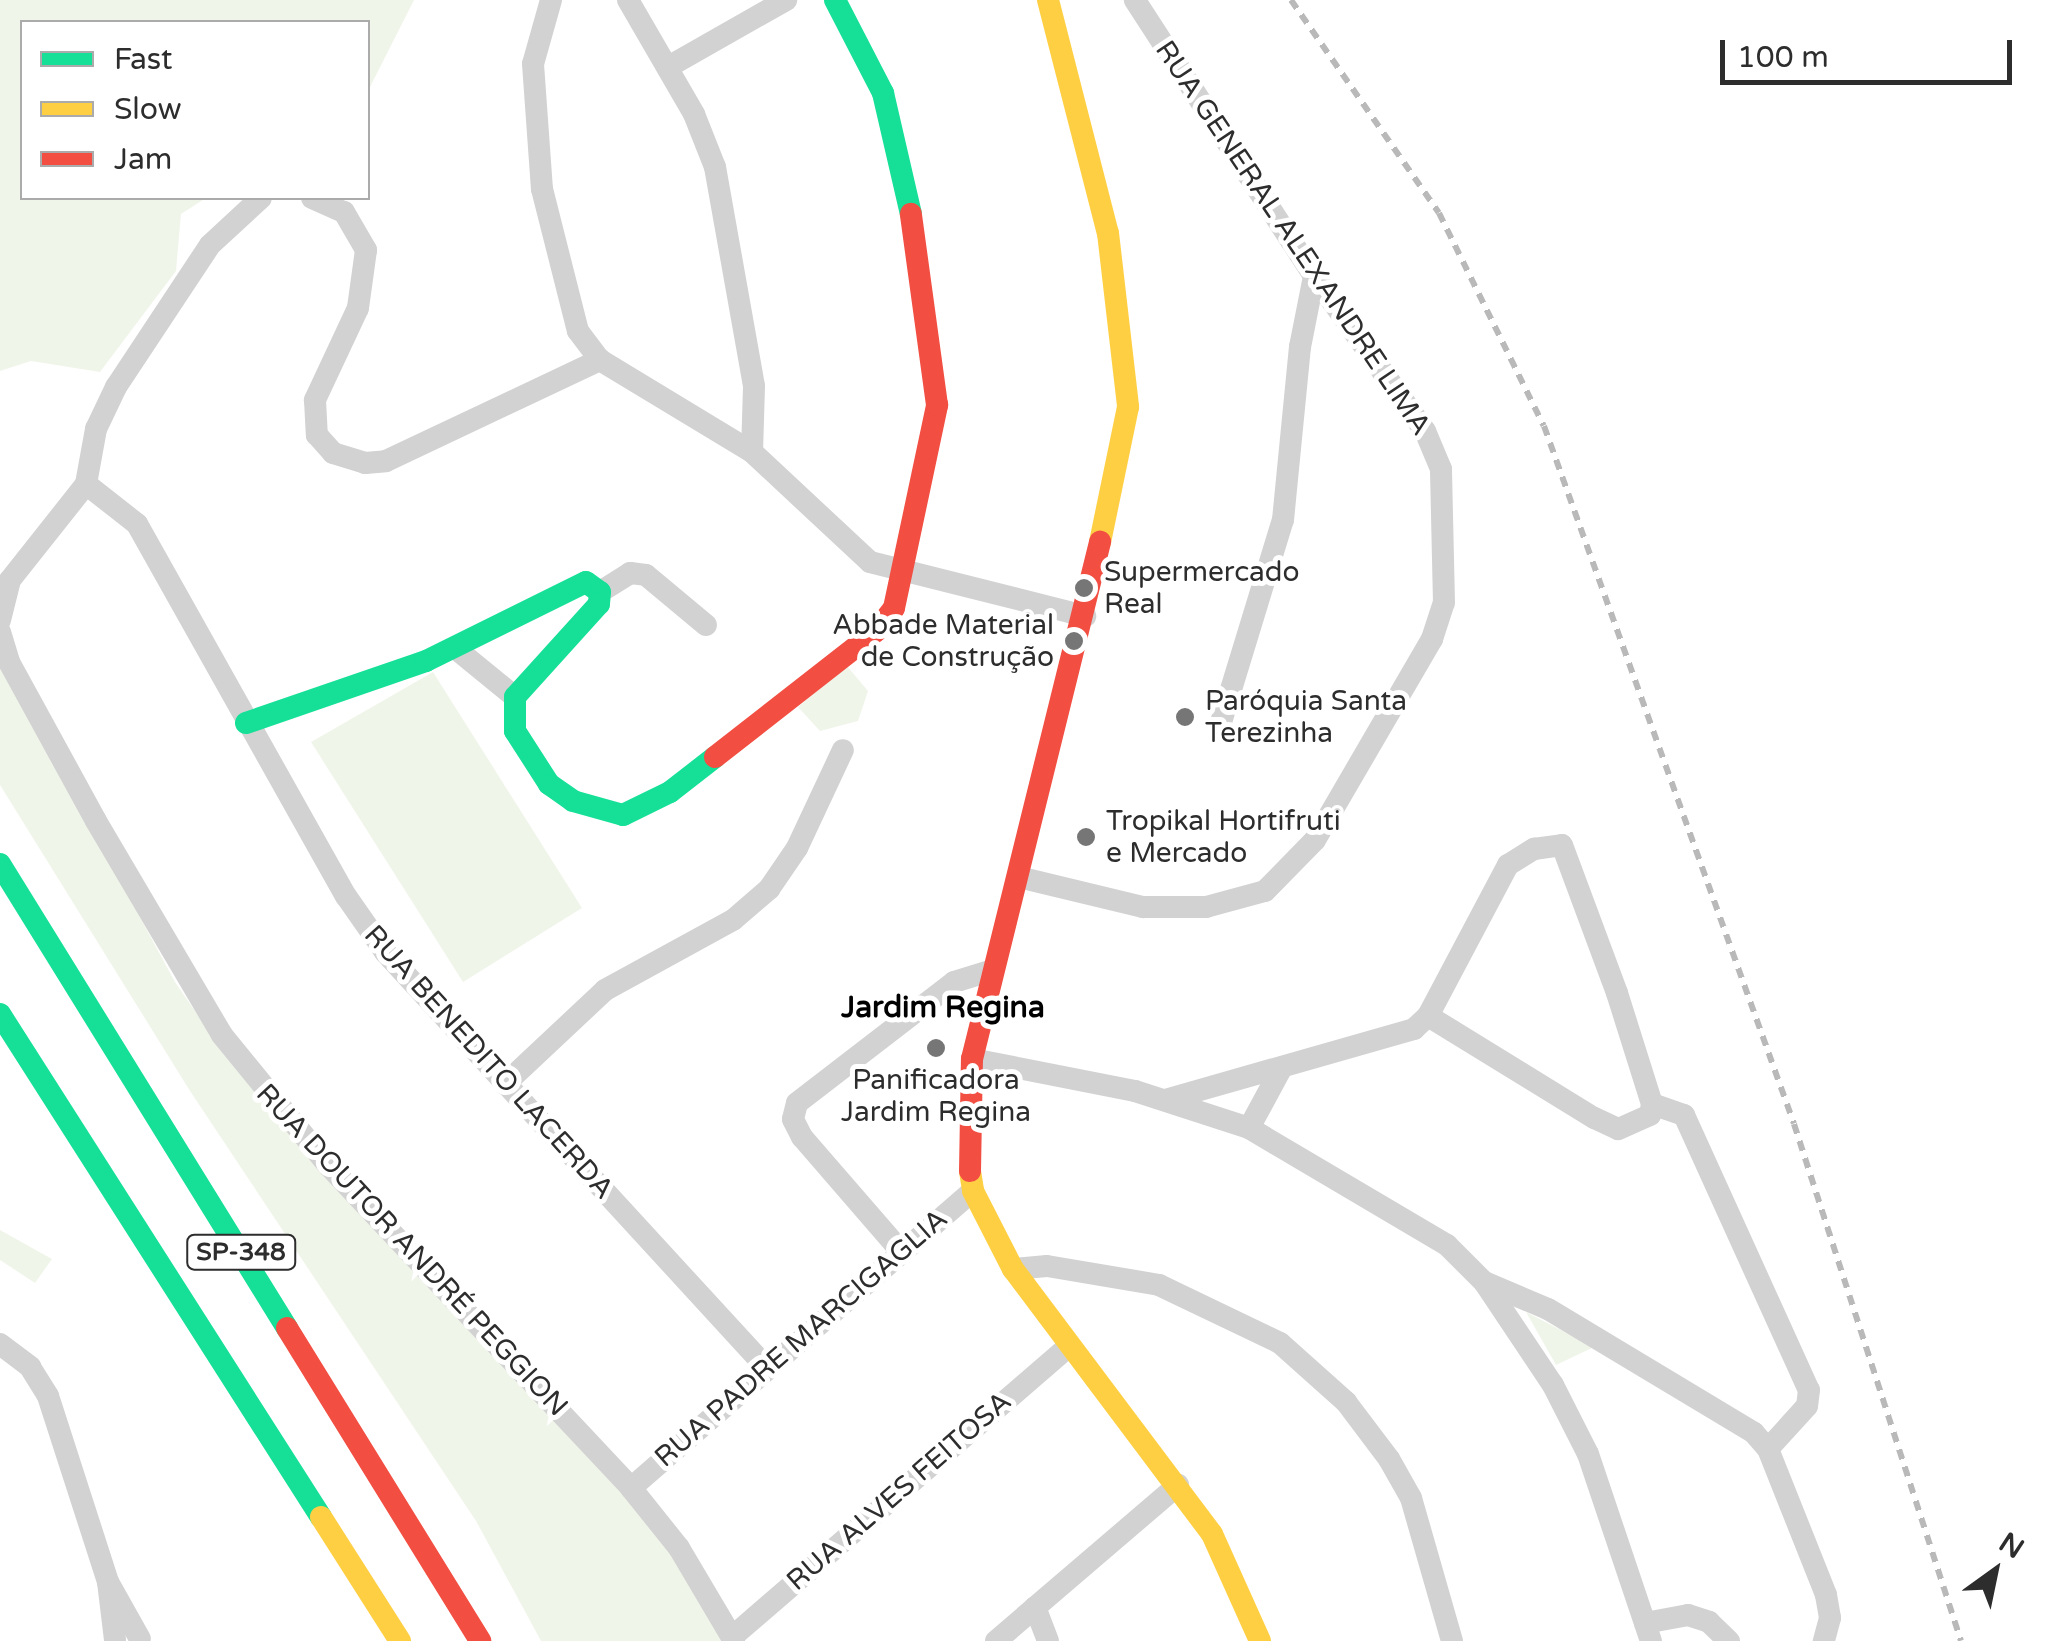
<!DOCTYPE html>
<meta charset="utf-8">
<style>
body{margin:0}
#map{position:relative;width:2065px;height:1641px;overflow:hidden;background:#fff;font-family:"Varela Round",sans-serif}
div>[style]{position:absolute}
.green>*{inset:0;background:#f0f5ea}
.street>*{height:22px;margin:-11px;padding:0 11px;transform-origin:11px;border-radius:11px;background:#d2d2d2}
.fast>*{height:22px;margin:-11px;padding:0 11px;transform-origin:11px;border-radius:11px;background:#16e098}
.slow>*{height:22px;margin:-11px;padding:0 11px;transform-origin:11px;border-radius:11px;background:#ffcf43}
.jam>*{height:22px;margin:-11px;padding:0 11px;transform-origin:11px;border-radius:11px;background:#f24e42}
.rail>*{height:6px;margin-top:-3px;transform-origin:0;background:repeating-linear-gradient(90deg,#b9b9b9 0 10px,transparent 0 18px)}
.dots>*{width:28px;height:28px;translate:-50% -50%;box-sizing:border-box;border:5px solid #fff;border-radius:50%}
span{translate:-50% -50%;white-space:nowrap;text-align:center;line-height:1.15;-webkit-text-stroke:10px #fff;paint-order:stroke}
.shield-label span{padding:2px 8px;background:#fff;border:2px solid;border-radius:8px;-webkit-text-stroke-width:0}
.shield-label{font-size:25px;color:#2d2d2d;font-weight:700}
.street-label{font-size:28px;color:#2d2d2d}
.poi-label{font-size:28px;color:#2d2d2d}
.left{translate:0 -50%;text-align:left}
.right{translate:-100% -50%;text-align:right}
.neighbourhood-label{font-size:30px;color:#000;font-weight:700}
.legend{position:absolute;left:20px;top:20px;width:350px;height:180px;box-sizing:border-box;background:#fff;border:2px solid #ababab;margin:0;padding:12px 18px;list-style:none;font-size:30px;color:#2d2d2d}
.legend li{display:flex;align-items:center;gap:20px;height:50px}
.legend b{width:50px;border:2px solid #ababab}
.north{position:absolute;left:1945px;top:1521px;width:100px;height:100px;-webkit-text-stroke:8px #fff;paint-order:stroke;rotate:33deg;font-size:28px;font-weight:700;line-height:40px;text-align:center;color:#2d2d2d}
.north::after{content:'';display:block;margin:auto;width:35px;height:45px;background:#2d2d2d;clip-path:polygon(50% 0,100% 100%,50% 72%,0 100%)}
.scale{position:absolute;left:1720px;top:40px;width:292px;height:45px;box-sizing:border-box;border:5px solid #2d2d2d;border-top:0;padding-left:12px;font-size:30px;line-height:35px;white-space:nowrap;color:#2d2d2d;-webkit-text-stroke:8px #fff;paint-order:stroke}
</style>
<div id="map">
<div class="green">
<div style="clip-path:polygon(0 0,414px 0,368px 91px,368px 22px,22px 22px,22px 198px,206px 198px,181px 214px,176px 271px,100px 372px,31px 361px,0 371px)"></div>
<div style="clip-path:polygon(0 657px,175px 982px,215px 1040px,621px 1491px,672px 1553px,725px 1641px,541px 1641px,476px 1521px,190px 1091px,0 785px)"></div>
<div style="clip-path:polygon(847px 666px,868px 691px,858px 721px,820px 731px,798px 707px)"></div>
<div style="clip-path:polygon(433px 672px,582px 908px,463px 982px,311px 742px)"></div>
<div style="clip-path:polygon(0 1230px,52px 1259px,35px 1283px,0 1260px)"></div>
<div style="clip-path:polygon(1526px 1312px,1594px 1347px,1556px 1365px)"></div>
</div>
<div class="street">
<div style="left:551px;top:0;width:66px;rotate:105.7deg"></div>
<div style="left:533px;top:64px;width:125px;rotate:85.9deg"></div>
<div style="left:542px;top:189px;width:146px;rotate:75.8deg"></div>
<div style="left:578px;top:331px;width:36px;rotate:53deg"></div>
<div style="left:600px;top:360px;width:178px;rotate:31.2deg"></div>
<div style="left:752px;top:452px;width:161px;rotate:43deg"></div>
<div style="left:870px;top:562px;width:222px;rotate:14.1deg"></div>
<div style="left:628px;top:0;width:132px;rotate:59.9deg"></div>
<div style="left:694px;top:114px;width:57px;rotate:68.4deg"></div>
<div style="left:715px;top:167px;width:222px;rotate:79.9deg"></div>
<div style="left:754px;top:386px;width:66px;rotate:91.7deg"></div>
<div style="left:668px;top:67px;width:136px;rotate:-29.6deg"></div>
<div style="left:312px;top:198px;width:35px;rotate:24deg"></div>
<div style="left:344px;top:212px;width:44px;rotate:59.9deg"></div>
<div style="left:366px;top:250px;width:59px;rotate:97.9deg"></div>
<div style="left:358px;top:308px;width:102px;rotate:115.1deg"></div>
<div style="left:315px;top:400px;width:35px;rotate:87deg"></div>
<div style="left:317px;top:435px;width:24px;rotate:48deg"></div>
<div style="left:333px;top:453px;width:34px;rotate:17deg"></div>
<div style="left:365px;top:463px;width:21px;rotate:-5deg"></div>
<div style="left:386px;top:461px;width:237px;rotate:-25.3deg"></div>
<div style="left:86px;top:484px;width:65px;rotate:38.1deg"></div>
<div style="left:137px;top:524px;width:427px;rotate:60.7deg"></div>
<div style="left:346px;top:896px;width:68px;rotate:55.1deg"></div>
<div style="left:385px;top:952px;width:563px;rotate:47.45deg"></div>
<div style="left:600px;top:592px;width:36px;rotate:-32deg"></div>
<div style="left:630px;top:573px;width:16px;rotate:7deg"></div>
<div style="left:646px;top:575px;width:78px;rotate:39.8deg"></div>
<div style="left:0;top:620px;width:41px;rotate:-76deg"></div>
<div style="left:10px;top:580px;width:122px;rotate:-51.6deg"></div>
<div style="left:86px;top:484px;width:56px;rotate:-79.7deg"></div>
<div style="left:96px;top:429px;width:47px;rotate:-64.5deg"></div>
<div style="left:116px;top:387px;width:170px;rotate:-56.5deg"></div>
<div style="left:210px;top:245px;width:69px;rotate:-42.7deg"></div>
<div style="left:0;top:632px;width:31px;rotate:73deg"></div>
<div style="left:9px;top:662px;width:181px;rotate:61.3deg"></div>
<div style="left:96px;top:821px;width:248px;rotate:59.5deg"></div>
<div style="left:222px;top:1035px;width:169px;rotate:50.8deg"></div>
<div style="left:329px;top:1166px;width:441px;rotate:46.8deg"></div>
<div style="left:631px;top:1488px;width:77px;rotate:51.3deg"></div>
<div style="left:679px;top:1548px;width:108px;rotate:59.4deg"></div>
<div style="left:455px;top:648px;width:77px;rotate:39.2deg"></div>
<div style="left:1222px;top:719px;width:208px;rotate:-73deg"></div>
<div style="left:1283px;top:520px;width:174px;rotate:-84.4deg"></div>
<div style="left:1300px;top:347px;width:72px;rotate:-78.8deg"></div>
<div style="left:1018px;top:877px;width:129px;rotate:13.5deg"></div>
<div style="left:1143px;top:907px;width:63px"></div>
<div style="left:1206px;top:907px;width:61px;rotate:-15.2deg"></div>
<div style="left:1265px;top:891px;width:71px;rotate:-45.6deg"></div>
<div style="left:1315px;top:840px;width:233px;rotate:-59.8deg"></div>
<div style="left:1432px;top:639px;width:38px;rotate:-72deg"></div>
<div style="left:1444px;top:603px;width:134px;rotate:-91.3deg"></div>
<div style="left:1441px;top:469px;width:41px;rotate:-112.8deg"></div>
<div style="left:1425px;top:431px;width:191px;rotate:-125.6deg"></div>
<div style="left:1314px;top:276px;width:329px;rotate:-123deg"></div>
<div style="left:972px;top:1059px;width:166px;rotate:11.1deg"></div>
<div style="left:1135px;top:1091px;width:120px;rotate:18deg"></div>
<div style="left:1249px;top:1128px;width:230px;rotate:30.6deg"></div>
<div style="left:1447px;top:1245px;width:52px;rotate:45deg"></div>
<div style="left:1484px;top:1282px;width:124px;rotate:56.2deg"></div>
<div style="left:1553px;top:1385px;width:77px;rotate:63.1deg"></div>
<div style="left:1588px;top:1454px;width:197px;rotate:71.4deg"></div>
<div style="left:505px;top:1084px;width:137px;rotate:-43.2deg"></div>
<div style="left:605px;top:990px;width:146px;rotate:-28.7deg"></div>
<div style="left:733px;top:920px;width:48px;rotate:-40.7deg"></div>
<div style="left:769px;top:889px;width:50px;rotate:-55.7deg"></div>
<div style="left:797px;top:848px;width:108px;rotate:-64.9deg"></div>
<div style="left:1165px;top:1100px;width:259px;rotate:-15.9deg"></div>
<div style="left:1414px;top:1029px;width:19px;rotate:-43deg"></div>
<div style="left:1428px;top:1016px;width:171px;rotate:-62.1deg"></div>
<div style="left:1508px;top:865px;width:31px;rotate:-32deg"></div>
<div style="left:1534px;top:849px;width:28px;rotate:-8deg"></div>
<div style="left:1562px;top:845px;width:158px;rotate:69.6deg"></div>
<div style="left:1617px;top:993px;width:116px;rotate:72.5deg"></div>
<div style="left:1652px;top:1104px;width:11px;rotate:100deg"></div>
<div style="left:1650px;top:1115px;width:35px;rotate:156deg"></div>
<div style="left:1618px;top:1129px;width:26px;rotate:-155deg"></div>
<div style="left:1594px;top:1118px;width:195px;rotate:-148.4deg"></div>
<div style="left:1652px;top:1104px;width:34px;rotate:19deg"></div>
<div style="left:1684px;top:1115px;width:302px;rotate:65.6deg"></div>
<div style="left:1809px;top:1390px;width:16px;rotate:97deg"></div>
<div style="left:1807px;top:1406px;width:58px;rotate:132.2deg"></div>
<div style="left:1249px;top:1128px;width:67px;rotate:-61.5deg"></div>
<div style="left:899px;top:1249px;width:148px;rotate:-130.9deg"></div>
<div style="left:802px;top:1137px;width:20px;rotate:-117deg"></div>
<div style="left:793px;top:1119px;width:16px;rotate:-76deg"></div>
<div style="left:797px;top:1103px;width:198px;rotate:-37.6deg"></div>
<div style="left:954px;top:982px;width:39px;rotate:-17deg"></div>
<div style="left:1013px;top:1269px;width:34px;rotate:-5deg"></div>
<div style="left:1047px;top:1266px;width:114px;rotate:9.6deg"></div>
<div style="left:1159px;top:1285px;width:134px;rotate:25.6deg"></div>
<div style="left:1280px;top:1343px;width:89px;rotate:41.8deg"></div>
<div style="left:1346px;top:1402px;width:71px;rotate:53deg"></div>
<div style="left:1389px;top:1459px;width:45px;rotate:60.6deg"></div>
<div style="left:1411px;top:1498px;width:149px;rotate:74deg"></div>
<div style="left:1484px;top:1282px;width:69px;rotate:22.9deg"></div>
<div style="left:1548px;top:1309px;width:240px;rotate:31deg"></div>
<div style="left:1754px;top:1433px;width:21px;rotate:49deg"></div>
<div style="left:1768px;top:1449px;width:157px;rotate:68.3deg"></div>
<div style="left:1826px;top:1595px;width:23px;rotate:80deg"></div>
<div style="left:1830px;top:1618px;width:24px;rotate:105deg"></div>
<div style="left:0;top:1344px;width:38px;rotate:37deg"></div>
<div style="left:30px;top:1367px;width:34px;rotate:58deg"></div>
<div style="left:48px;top:1396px;width:195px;rotate:72.1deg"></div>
<div style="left:108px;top:1582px;width:58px;rotate:83.1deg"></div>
<div style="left:631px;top:1488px;width:453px;rotate:-41deg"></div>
<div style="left:108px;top:1582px;width:65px;rotate:60.7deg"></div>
<div style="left:1035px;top:1607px;width:36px;rotate:69deg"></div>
<div style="left:1645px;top:1623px;width:44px;rotate:-10.5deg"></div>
<div style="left:1688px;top:1615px;width:22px;rotate:18deg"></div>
<div style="left:1709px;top:1622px;width:28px;rotate:44deg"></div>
<div style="left:732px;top:1637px;width:442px;rotate:-40.8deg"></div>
<div style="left:996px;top:1641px;width:240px;rotate:-40.6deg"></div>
</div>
<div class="fast">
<div style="left:835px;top:0;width:105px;rotate:62.7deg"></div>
<div style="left:883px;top:93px;width:124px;rotate:77deg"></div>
<div style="left:246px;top:723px;width:190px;rotate:-19deg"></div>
<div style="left:426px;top:661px;width:178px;rotate:-26.3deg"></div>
<div style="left:586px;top:582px;width:17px;rotate:36deg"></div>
<div style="left:600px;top:592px;width:12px;rotate:95deg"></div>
<div style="left:599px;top:604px;width:125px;rotate:132.1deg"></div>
<div style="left:515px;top:697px;width:34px;rotate:90deg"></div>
<div style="left:515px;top:731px;width:63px;rotate:57.3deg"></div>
<div style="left:549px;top:784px;width:29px;rotate:35deg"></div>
<div style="left:573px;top:801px;width:52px;rotate:15.6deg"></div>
<div style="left:623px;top:815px;width:52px;rotate:-26.1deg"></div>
<div style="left:670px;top:792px;width:57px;rotate:-37.9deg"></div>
<div style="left:0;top:864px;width:546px;rotate:58.26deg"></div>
<div style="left:0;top:1014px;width:597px;rotate:57.46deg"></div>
</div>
<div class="slow">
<div style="left:1048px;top:0;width:241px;rotate:75.6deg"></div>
<div style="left:1108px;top:233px;width:175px;rotate:83.4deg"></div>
<div style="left:1128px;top:407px;width:138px;rotate:101.7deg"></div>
<div style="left:970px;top:1171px;width:20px;rotate:81deg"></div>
<div style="left:973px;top:1191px;width:88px;rotate:62.9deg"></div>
<div style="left:1013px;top:1269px;width:331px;rotate:53.1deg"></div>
<div style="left:1212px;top:1534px;width:117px;rotate:65.8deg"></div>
<div style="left:321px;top:1517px;width:147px;rotate:57.5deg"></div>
</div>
<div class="jam">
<div style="left:715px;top:757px;width:204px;rotate:-38deg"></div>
<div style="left:876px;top:631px;width:29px;rotate:-52deg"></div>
<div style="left:894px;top:608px;width:208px;rotate:-78deg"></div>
<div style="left:937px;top:405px;width:193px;rotate:-97.8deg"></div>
<div style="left:970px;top:1171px;width:112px;rotate:-89deg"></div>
<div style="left:972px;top:1059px;width:533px;rotate:-76.09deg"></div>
<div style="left:287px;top:1328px;width:368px;rotate:58.3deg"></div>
</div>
<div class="rail">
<div style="left:1291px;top:0;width:259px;rotate:55.2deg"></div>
<div style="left:1439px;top:213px;width:237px;rotate:63.8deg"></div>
<div style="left:1544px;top:426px;width:741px;rotate:70.29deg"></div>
<div style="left:1794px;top:1124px;width:543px;rotate:72.1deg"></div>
</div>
<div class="dots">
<div style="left:1084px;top:588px;background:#767676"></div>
<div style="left:1074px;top:641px;background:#767676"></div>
<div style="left:1185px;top:717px;background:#767676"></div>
<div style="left:1086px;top:837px;background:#767676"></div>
<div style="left:936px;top:1048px;background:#767676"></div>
</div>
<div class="shield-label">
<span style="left:241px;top:1252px">SP-348</span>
</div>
<div class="street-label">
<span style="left:1293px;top:238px;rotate:56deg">RUA GENERAL ALEXANDRE LIMA</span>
<span style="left:489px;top:1062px;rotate:48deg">RUA BENEDITO LACERDA</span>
<span style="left:412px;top:1250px;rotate:47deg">RUA DOUTOR ANDRÉ PEGGION</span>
<span style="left:801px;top:1338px;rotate:-41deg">RUA PADRE MARCIGAGLIA</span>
<span style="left:899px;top:1491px;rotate:-41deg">RUA ALVES FEITOSA</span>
</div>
<div class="poi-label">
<span class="left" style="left:1104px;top:588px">Supermercado<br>Real</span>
<span class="right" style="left:1054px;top:641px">Abbade Material<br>de Construção</span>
<span class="left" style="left:1205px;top:717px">Paróquia Santa<br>Terezinha</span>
<span class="left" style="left:1106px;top:837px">Tropikal Hortifruti<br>e Mercado</span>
<span style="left:936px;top:1096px">Panificadora<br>Jardim Regina</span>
</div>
<div class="neighbourhood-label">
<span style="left:943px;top:1008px">Jardim Regina</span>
</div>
<ul class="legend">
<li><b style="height:12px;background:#16e098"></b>Fast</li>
<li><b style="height:12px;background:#ffcf43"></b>Slow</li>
<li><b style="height:12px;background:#f24e42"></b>Jam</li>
</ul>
<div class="north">N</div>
<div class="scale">100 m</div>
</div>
